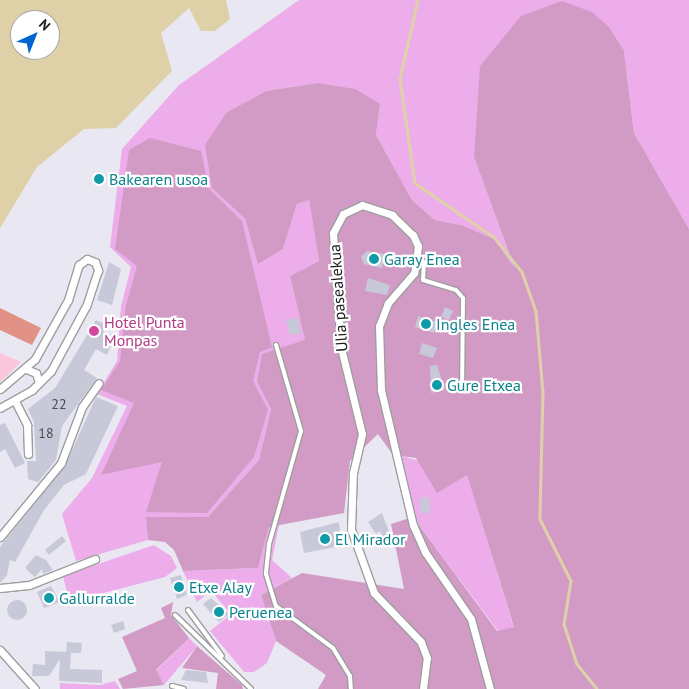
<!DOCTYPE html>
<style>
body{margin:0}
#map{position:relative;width:689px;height:689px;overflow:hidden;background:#e9e7f1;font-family:"PT Sans",sans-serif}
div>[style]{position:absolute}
.grass>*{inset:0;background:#ecadea}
.forest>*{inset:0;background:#d19bc5}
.park>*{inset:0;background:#fbc5da}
.pitch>*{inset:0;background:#e19185}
.water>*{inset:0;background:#dfd1a7}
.stream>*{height:2.5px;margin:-1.25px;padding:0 1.25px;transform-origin:1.25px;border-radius:1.25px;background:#dfd1a7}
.building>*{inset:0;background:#c7c8d8}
.round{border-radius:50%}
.roads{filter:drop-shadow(1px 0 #9e9e9e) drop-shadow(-1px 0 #9e9e9e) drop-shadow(0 1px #9e9e9e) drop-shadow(0 -1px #9e9e9e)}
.lane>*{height:4px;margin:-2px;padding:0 2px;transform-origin:2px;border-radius:2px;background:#fff}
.street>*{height:7px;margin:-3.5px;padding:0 3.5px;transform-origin:3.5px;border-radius:3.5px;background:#fff}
.dots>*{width:14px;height:14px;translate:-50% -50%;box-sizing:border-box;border:2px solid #fff;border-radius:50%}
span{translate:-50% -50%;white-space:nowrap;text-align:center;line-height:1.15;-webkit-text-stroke:4.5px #fff;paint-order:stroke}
.number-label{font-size:14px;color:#4a4b4f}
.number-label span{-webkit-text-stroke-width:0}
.culture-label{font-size:16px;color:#0d838f}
.left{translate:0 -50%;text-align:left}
.street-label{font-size:16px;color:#212121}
.hotel-label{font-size:16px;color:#b23c85}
.north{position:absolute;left:10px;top:10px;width:50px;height:50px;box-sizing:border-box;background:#fff;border:1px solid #a6a6a6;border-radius:50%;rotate:44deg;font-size:14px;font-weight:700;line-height:20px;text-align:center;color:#212121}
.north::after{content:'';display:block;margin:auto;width:18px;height:22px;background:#0064d2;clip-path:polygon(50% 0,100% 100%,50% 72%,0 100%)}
</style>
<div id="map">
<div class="grass">
<div style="clip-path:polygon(299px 0,689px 0,689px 229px,634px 133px,624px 51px,474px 157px,516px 271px,461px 225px,435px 220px,412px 200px,376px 135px,380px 104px,317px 83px,266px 91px,227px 112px,212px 188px,245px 219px,258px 263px,283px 249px,297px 204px,309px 200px,319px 261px,290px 276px,305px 340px,257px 382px,271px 409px,259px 460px,208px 517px,147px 517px,148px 540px,76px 561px,62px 514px,92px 478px,127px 406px,97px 394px,117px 361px,121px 306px,131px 267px,110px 247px,122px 149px,179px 85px)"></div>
<div style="clip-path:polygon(398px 455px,467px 474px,514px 628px,498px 631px,413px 517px)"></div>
<div style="clip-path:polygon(279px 525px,272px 560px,292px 578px,261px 595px,276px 641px,267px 663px,254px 672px,244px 672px,210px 631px,231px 614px,211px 591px,197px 602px,183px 571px,258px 568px,269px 527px)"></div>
<div style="clip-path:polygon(154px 545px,171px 556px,177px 568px,165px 577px,69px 602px,63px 576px)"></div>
<div style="clip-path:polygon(189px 638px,197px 646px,164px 685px,156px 671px)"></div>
<div style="clip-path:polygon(115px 681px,120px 689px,60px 689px,60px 683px,100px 685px)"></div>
</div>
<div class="forest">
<div style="clip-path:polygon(562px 1px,592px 12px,609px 27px,624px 51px,634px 133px,689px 229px,689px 689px,318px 689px,326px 675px,276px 641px,261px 595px,302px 573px,404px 589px,391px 524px,413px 517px,497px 631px,514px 627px,467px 475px,437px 493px,416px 458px,393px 455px,378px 434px,350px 461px,344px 513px,269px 527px,258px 568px,183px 571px,174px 550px,165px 542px,148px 540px,146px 517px,208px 517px,259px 460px,271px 409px,257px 382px,262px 354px,305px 340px,290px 276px,319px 261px,309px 200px,297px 204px,283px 249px,258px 264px,245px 219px,212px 188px,205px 145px,227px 112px,266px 91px,317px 83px,355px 89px,380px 104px,376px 135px,412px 200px,435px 220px,461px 225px,494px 239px,515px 269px,474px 157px,480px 66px,521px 16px)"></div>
<div style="clip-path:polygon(150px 138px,201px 151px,209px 189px,242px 221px,272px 347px,260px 352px,253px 381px,268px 410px,254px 457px,207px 513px,146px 512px,162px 462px,101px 475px,134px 403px,101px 390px,120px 361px,126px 305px,137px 266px,115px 249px,129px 150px)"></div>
<div style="clip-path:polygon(173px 602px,171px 615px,189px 638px,156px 670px,164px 685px,123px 689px,118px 679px,137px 671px,122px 637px,165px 618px,161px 608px)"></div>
<div style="clip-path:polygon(197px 646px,242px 685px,243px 689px,216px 689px,218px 673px,182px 668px)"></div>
</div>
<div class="park">
<div style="clip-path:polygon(0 353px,21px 362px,0 382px)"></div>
</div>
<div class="pitch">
<div style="clip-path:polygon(0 308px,41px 328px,32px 345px,0 330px)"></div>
</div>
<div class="water">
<div style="clip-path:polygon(evenodd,0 0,226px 0,230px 19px,215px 31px,201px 31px,189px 8px,161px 33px,172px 71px,116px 128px,84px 129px,37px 167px,0 228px,0 0,20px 20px,50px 20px,50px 50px,20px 50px,20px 20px)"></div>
</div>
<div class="stream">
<div style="left:418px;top:0;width:81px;rotate:102.8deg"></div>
<div style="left:400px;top:79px;width:105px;rotate:81.8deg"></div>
<div style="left:415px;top:183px;width:96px;rotate:34.4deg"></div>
<div style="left:494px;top:237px;width:45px;rotate:51.3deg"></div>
<div style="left:522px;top:272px;width:41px;rotate:70.3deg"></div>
<div style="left:536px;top:311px;width:81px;rotate:85.1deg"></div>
<div style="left:543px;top:392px;width:127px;rotate:91.4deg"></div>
<div style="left:540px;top:519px;width:69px;rotate:63.4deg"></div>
<div style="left:571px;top:581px;width:44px;rotate:99.2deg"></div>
<div style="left:564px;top:624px;width:42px;rotate:72deg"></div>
<div style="left:577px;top:664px;width:32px;rotate:51deg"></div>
</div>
<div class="building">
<div style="clip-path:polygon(367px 251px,385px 254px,382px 268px,364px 264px,361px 257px)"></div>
<div style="clip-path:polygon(109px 262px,121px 269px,112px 305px,97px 300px)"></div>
<div style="clip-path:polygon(368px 278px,390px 285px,387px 295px,365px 291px)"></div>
<div style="clip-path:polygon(445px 307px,453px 311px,449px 320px,441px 317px)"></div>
<div style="clip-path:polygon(418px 316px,437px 322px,434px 333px,415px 327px)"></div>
<div style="clip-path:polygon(297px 318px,301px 333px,290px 335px,286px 320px)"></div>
<div style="clip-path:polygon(96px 320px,104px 324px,104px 339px,112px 343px,107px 355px,96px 349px,84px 370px,97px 378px,62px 426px,56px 460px,38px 482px,28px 479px,27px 461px,36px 461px,34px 422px,28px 409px,55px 388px)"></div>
<div style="clip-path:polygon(422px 343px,437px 348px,433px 358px,419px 354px)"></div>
<div style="clip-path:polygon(437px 365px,445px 390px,431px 393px,430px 366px)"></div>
<div style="clip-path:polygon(96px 397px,118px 406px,86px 474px,64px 485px,44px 510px,15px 562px,10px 560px,7px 575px,0 583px,0 547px,65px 466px)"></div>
<div style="clip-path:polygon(5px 423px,25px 463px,15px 468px,5px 449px,0 452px,0 425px)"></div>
<div style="clip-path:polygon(429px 497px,430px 513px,421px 513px,420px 498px)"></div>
<div style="clip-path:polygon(382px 513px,394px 545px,387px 548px,380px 531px,376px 534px,368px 522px)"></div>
<div style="clip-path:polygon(339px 522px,340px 531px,333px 532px,336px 547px,304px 553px,300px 532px)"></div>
<div style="clip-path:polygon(62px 536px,66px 541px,49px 555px,45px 550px)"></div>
<div style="clip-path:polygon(36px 555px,46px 560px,53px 570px,43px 574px,42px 569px,35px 577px,30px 573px,25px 568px)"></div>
<div style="clip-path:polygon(181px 575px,187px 595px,177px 599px,170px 578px)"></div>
<div style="clip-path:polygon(51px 586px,60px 602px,44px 608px,37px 592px)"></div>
<div style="clip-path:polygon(211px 598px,229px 614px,219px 622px,203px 604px)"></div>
<div class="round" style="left:7px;top:600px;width:20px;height:20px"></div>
<div style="clip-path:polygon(123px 621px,125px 629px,114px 633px,111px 625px)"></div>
<div style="clip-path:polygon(67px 642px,82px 643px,81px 653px,71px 653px,70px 669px,102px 670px,102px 683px,59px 681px,60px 659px,49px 676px,32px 676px,33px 664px,45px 665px,45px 651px,66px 652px)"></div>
<div style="clip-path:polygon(186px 670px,206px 672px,208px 683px,181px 680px)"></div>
</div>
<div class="roads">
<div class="lane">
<div style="left:418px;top:262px;width:6px"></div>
<div style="left:424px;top:262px;width:18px;rotate:93deg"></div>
<div style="left:423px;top:280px;width:34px;rotate:17deg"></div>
<div style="left:456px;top:290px;width:11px;rotate:49deg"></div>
<div style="left:463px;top:298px;width:89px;rotate:90.6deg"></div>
<div style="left:276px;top:345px;width:90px;rotate:73.8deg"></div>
<div style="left:301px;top:431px;width:117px;rotate:105.8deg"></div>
<div style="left:269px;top:544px;width:30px;rotate:96deg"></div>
<div style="left:266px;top:574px;width:34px;rotate:73deg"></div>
<div style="left:276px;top:606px;width:71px;rotate:36.4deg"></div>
<div style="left:333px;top:648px;width:33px;rotate:59deg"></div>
<div style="left:350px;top:676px;width:13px;rotate:86deg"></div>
<div style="left:188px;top:610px;width:57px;rotate:53.5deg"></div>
<div style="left:175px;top:615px;width:106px;rotate:44.2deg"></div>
<div style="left:172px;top:686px;width:12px;rotate:14deg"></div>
</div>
<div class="street">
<div style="left:26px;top:369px;width:11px;rotate:22deg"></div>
<div style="left:36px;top:373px;width:10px;rotate:73deg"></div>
<div style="left:0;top:389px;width:46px;rotate:-40.6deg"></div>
<div style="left:35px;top:359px;width:68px;rotate:-60.8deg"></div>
<div style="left:68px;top:300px;width:37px;rotate:-73deg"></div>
<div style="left:79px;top:265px;width:10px;rotate:-37deg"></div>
<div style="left:87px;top:259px;width:9px;rotate:21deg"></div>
<div style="left:95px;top:262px;width:9px;rotate:69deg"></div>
<div style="left:98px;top:270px;width:38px;rotate:108deg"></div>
<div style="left:86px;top:306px;width:74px;rotate:118.3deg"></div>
<div style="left:51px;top:371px;width:27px;rotate:135deg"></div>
<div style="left:32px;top:390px;width:37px;rotate:151deg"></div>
<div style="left:15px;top:401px;width:27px;rotate:63deg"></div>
<div style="left:27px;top:425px;width:29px;rotate:88deg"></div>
<div style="left:0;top:537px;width:96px;rotate:-50.5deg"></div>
<div style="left:61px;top:463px;width:60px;rotate:-69.4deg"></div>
<div style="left:82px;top:407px;width:29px;rotate:-55deg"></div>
<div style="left:0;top:588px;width:29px;rotate:-6deg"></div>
<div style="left:29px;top:585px;width:71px;rotate:-21.5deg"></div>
<div style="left:0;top:650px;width:52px;rotate:48.1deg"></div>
<div style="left:423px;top:689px;width:31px;rotate:-83deg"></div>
<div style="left:427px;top:658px;width:17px;rotate:-111deg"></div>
<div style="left:421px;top:642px;width:68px;rotate:-133.8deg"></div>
<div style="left:374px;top:593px;width:68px;rotate:-109.8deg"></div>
<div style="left:351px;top:529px;width:56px;rotate:-88deg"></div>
<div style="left:353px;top:473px;width:40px;rotate:-77deg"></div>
<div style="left:362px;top:434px;width:89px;rotate:-103.7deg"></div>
<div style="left:341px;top:348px;width:115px;rotate:-94deg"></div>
<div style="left:333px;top:233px;width:21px;rotate:-62deg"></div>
<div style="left:343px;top:214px;width:21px;rotate:-25deg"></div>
<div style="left:362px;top:205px;width:32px;rotate:18deg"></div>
<div style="left:392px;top:215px;width:29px;rotate:44deg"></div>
<div style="left:413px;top:235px;width:12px;rotate:66deg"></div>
<div style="left:418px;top:246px;width:27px;rotate:98deg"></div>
<div style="left:414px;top:273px;width:40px;rotate:131deg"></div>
<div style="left:388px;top:303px;width:25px;rotate:111deg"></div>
<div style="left:379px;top:326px;width:64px;rotate:88.2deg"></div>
<div style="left:381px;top:390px;width:139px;rotate:76.7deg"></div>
<div style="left:413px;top:525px;width:30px;rotate:66deg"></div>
<div style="left:425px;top:552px;width:81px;rotate:55.5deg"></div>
<div style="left:471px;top:619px;width:73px;rotate:74.8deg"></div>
</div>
</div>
<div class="dots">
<div style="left:99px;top:179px;background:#0f9aa8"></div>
<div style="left:374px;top:259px;background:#0f9aa8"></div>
<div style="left:426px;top:324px;background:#0f9aa8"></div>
<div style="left:94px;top:331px;background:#d1479c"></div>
<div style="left:437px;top:385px;background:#0f9aa8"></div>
<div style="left:325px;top:539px;background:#0f9aa8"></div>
<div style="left:179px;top:587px;background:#0f9aa8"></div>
<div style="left:49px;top:598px;background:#0f9aa8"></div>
<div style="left:219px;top:612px;background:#0f9aa8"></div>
</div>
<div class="number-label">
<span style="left:59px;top:404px">22</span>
<span style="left:46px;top:433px">18</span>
</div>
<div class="culture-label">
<span class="left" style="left:109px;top:179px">Bakearen usoa</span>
<span class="left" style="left:384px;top:259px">Garay Enea</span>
<span class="left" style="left:436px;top:324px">Ingles Enea</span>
<span class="left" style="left:447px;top:385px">Gure Etxea</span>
<span class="left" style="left:335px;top:539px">El Mirador</span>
<span class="left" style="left:189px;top:587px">Etxe Alay</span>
<span class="left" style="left:59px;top:598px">Gallurralde</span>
<span class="left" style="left:229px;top:612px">Peruenea</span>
</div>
<div class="street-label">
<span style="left:338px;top:298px;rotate:-94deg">Ulia pasealekua</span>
</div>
<div class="hotel-label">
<span class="left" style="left:104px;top:331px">Hotel Punta<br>Monpas</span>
</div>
<div class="north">N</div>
</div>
